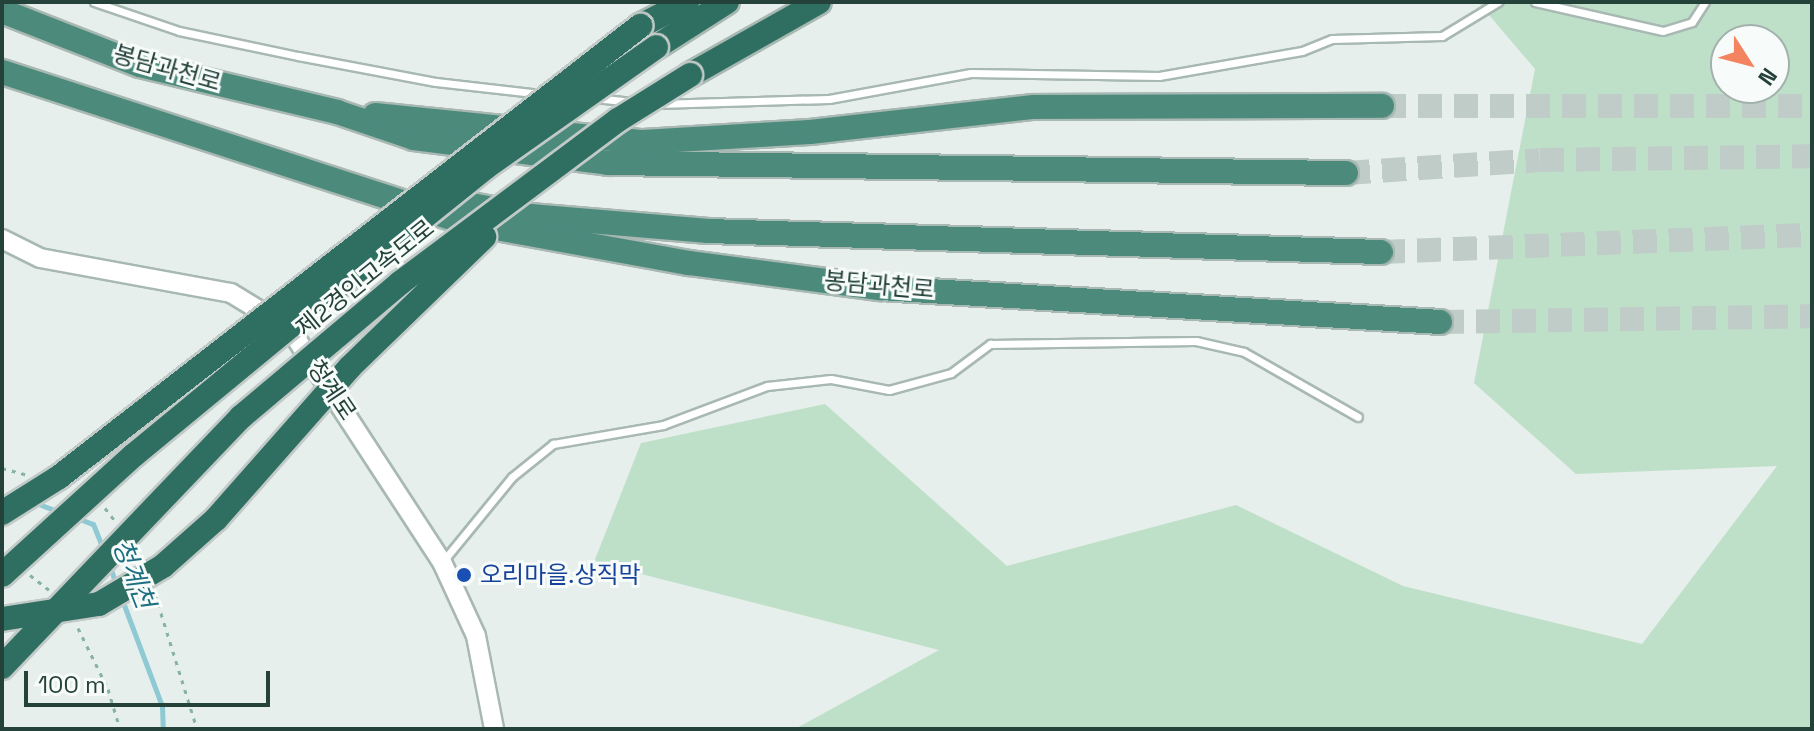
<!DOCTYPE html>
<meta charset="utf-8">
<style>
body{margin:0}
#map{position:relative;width:1814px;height:731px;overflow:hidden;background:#e6efeb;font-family:"Space Grotesk","Noto Sans KR",sans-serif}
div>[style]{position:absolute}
.green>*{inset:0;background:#bfe0c8}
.stream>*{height:5px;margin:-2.5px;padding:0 2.5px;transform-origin:2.5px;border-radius:2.5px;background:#8ec9d4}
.trunk-tunnel>*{height:24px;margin-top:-12px;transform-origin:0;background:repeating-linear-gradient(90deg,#bfccc8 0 24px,transparent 0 36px)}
.path>*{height:3px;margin-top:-1.5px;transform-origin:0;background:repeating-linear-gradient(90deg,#86b3a5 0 4px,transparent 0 10px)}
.roads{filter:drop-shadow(2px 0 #a8b8b2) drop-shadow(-2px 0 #a8b8b2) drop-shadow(0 2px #a8b8b2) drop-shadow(0 -2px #a8b8b2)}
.service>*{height:7px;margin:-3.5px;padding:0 3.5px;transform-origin:3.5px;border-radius:3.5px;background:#fff}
.tertiary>*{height:18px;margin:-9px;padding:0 9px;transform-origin:9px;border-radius:9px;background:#fff}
.trunk>*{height:24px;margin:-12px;padding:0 12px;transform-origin:12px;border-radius:12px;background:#4c8a7c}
.motorway>*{height:24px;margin:-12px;padding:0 12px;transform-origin:12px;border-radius:12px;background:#2f6f62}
.bridges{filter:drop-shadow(2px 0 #c2cac8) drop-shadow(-2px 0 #c2cac8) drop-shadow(0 2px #c2cac8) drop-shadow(0 -2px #c2cac8)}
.motorway-bridge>*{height:24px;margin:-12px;padding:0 12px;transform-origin:12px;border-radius:12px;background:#2f6f62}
.dots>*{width:22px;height:22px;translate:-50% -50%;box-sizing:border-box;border:4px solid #f7fbf9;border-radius:50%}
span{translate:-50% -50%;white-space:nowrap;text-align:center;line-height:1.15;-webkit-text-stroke:6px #f7fbf9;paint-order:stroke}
.street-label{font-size:24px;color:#24423a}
.transit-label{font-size:24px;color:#164399}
.left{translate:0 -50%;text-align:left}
.water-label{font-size:26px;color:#1c6f80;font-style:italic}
.frame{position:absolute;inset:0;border:4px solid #24423a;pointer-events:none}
.north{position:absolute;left:1710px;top:24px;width:80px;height:80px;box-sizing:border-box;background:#f7fbf9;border:2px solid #a3b1ad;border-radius:50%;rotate:126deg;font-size:22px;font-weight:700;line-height:32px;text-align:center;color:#24423a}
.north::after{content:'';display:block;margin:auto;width:28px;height:36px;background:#f4845f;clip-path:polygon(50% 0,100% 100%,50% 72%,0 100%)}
.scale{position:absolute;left:24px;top:671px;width:246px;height:36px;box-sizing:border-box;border:4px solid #24423a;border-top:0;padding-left:10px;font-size:24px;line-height:28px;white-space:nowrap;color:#24423a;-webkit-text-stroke:6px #f7fbf9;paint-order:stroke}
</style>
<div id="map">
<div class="green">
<div style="clip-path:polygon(evenodd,1478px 2px,1812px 2px,1812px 729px,795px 729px,939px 650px,594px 562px,641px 443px,825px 404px,1007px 566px,1236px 505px,1403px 586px,1642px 644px,1777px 466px,1576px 474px,1474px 383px,1535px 69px,1478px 2px,1726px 40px,1774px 40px,1774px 88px,1726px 88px,1726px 40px)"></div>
</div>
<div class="stream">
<div style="left:36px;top:503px;width:26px;rotate:21deg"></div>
<div style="left:77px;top:518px;width:17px;rotate:21deg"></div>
<div style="left:93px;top:524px;width:29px;rotate:68deg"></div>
<div style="left:109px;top:564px;width:21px;rotate:71deg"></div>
<div style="left:121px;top:597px;width:116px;rotate:69.4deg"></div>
<div style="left:162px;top:706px;width:23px;rotate:88deg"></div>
</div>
<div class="trunk-tunnel">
<div style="left:1382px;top:106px;width:430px"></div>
<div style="left:1346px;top:173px;width:194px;rotate:-3.8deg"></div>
<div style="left:1540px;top:160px;width:272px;rotate:-0.8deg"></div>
<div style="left:1381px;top:252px;width:431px;rotate:-2.3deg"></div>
<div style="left:1440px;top:322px;width:372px;rotate:-0.9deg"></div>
</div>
<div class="path">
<div style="left:2px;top:468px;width:24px;rotate:15deg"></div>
<div style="left:105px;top:508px;width:16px;rotate:52deg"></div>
<div style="left:30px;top:575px;width:24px;rotate:38deg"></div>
<div style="left:155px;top:594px;width:141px;rotate:72.7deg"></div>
<div style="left:78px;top:628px;width:68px;rotate:63.8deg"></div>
<div style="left:108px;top:689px;width:42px;rotate:73.3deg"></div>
</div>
<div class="roads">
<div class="service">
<div style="left:94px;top:2px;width:90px;rotate:18.8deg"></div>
<div style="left:179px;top:31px;width:122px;rotate:11.9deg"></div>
<div style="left:298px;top:56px;width:140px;rotate:10.7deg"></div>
<div style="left:436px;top:82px;width:107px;rotate:6.5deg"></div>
<div style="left:1535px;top:2px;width:131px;rotate:12.8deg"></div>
<div style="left:1663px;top:31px;width:30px;rotate:-17deg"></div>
<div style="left:1692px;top:22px;width:24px;rotate:-57deg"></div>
<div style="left:594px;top:98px;width:39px;rotate:6deg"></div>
<div style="left:658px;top:104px;width:171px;rotate:-1.7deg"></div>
<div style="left:829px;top:99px;width:144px;rotate:-10.4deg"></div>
<div style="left:971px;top:73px;width:188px;rotate:0.9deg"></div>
<div style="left:1159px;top:76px;width:145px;rotate:-9.9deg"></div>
<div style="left:1302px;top:51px;width:32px;rotate:-22deg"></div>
<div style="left:1332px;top:39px;width:110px;rotate:-1.6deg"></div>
<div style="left:1442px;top:36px;width:66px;rotate:-31.3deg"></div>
<div style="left:444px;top:560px;width:107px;rotate:-50.7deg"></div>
<div style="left:512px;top:477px;width:53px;rotate:-38.8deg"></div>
<div style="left:553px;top:444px;width:112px;rotate:-9.8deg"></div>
<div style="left:663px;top:425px;width:111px;rotate:-20.6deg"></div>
<div style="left:767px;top:386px;width:64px;rotate:-6.2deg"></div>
<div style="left:831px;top:379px;width:59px;rotate:10.7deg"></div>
<div style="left:889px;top:390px;width:64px;rotate:-15.3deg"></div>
<div style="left:951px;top:373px;width:49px;rotate:-36.6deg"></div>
<div style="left:990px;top:344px;width:206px;rotate:-0.8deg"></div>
<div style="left:1196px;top:341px;width:49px;rotate:12.9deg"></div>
<div style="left:1244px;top:352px;width:131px;rotate:29.7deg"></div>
</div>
<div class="tertiary">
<div style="left:2px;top:239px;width:42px;rotate:26.6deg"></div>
<div style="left:40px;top:258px;width:194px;rotate:10.4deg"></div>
<div style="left:231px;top:293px;width:69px;rotate:31.4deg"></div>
<div style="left:290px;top:329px;width:278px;rotate:56.9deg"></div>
<div style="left:442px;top:562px;width:81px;rotate:65.3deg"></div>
<div style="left:476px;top:636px;width:95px;rotate:79deg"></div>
</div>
<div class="trunk">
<div style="left:2px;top:11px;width:148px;rotate:21.4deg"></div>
<div style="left:140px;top:65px;width:203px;rotate:13.4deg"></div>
<div style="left:337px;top:112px;width:81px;rotate:18.7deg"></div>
<div style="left:414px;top:138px;width:196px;rotate:7.3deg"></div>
<div style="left:608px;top:163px;width:738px;rotate:0.78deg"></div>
<div style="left:2px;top:72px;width:485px;rotate:18deg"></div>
<div style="left:463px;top:222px;width:230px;rotate:10.3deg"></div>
<div style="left:689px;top:263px;width:193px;rotate:7.5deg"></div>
<div style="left:880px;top:288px;width:561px;rotate:3.47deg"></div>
<div style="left:375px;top:115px;width:269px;rotate:5.8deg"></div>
<div style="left:643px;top:142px;width:167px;rotate:-3.4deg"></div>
<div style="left:810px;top:132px;width:225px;rotate:-6.4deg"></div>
<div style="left:1034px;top:107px;width:348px;rotate:-0.2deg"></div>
<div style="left:429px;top:197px;width:103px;rotate:10.7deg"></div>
<div style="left:530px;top:216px;width:179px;rotate:4.8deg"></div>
<div style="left:708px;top:231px;width:673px;rotate:1.79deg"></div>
</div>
<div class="motorway">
<div style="left:640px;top:26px;width:53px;rotate:-27.1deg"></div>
<div style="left:656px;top:47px;width:84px;rotate:-32.4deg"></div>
<div style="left:690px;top:75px;width:148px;rotate:-29.5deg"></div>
</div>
</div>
<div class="bridges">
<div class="motorway-bridge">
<div style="left:2px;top:513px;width:67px;rotate:-32.3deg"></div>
<div style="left:59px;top:477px;width:736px;rotate:-37.82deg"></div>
<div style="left:2px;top:575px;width:178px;rotate:-42.3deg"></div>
<div style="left:134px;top:455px;width:303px;rotate:-39.5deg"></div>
<div style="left:368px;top:262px;width:151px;rotate:-38.8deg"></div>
<div style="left:486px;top:167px;width:208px;rotate:-35.2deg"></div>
<div style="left:2px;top:619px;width:98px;rotate:-8.8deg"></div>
<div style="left:99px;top:604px;width:74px;rotate:-30.7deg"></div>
<div style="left:163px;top:566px;width:71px;rotate:-41.6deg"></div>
<div style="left:216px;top:519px;width:203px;rotate:-48.6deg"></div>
<div style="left:350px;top:367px;width:187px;rotate:-44.1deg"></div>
<div style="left:2px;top:667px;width:346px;rotate:-46.3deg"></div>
<div style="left:241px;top:417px;width:208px;rotate:-40.1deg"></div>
<div style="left:400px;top:283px;width:272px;rotate:-36.8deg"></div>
<div style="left:618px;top:120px;width:85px;rotate:-32deg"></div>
</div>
</div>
<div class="dots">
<div style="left:464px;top:575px;background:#1a4fb4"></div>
</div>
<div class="street-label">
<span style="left:167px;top:68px;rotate:16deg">봉담과천로</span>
<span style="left:365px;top:278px;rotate:-39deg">제2경인고속도로</span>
<span style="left:879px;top:285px;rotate:5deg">봉담과천로</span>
<span style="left:332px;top:390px;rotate:56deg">청계로</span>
</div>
<div class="transit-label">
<span class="left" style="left:480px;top:575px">오리마을.상직막</span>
</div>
<div class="water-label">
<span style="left:133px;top:574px;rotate:69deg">청계천</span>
</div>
<div class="frame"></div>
<div class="north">N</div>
<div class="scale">100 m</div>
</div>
